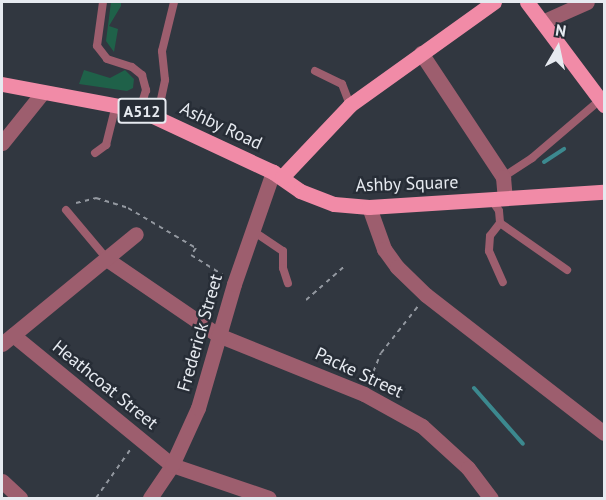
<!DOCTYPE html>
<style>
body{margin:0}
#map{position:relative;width:606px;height:500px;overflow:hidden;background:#313740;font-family:"PT Sans",sans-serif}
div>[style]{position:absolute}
.green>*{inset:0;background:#1f6149}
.stream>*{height:4px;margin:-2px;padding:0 2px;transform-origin:2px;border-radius:2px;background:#3c898f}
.path>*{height:2px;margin-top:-1px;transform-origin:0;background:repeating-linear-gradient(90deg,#9398a0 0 4.5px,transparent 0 9px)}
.lane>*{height:8px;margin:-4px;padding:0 4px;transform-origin:4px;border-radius:4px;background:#9d5e6e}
.street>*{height:15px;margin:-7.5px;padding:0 7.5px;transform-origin:7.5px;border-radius:7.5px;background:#9d5e6e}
.primary>*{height:15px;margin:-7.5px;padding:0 7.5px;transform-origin:7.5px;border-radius:7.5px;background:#f18ba7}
span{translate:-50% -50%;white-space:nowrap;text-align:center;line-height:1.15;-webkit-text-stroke:5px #272d36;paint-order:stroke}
.shield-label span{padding:2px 4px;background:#272d36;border:2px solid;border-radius:4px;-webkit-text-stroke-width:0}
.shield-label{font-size:16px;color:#e6eaf0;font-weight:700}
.street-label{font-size:18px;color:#e6eaf0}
.frame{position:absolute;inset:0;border:3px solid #e6eaf0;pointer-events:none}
.north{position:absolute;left:528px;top:18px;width:60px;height:60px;-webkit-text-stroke:4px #272d36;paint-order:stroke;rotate:9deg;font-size:16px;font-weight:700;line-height:24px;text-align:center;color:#e6eaf0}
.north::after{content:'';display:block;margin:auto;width:21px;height:27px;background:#e6eaf0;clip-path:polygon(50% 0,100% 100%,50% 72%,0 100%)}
</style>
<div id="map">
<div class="green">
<div style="clip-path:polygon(111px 2px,121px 2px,121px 6px,109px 26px,118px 29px,114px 52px,106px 41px)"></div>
<div style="clip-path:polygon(84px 70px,110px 78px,125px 70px,134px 79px,133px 88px,127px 91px,79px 84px)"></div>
</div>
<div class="stream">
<div style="left:544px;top:162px;width:24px;rotate:-33deg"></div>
<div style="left:474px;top:388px;width:74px;rotate:48.8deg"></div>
</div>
<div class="path">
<div style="left:76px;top:203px;width:21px;rotate:-14deg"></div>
<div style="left:96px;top:198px;width:34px;rotate:17deg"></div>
<div style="left:128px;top:208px;width:79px;rotate:30.5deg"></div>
<div style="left:196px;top:248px;width:9px;rotate:126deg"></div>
<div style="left:191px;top:255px;width:38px;rotate:32deg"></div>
<div style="left:306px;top:300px;width:53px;rotate:-41.2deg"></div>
<div style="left:370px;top:380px;width:29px;rotate:-68deg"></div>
<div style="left:381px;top:353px;width:61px;rotate:-51.6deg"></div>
<div style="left:96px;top:498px;width:59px;rotate:-54.7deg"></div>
</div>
<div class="lane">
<div style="left:103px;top:2px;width:44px;rotate:97.8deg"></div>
<div style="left:97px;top:46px;width:16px;rotate:52deg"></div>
<div style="left:107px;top:59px;width:26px;rotate:18deg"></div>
<div style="left:132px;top:67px;width:13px;rotate:39deg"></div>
<div style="left:142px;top:75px;width:16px;rotate:75deg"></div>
<div style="left:146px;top:90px;width:21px;rotate:107deg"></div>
<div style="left:315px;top:71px;width:30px;rotate:26deg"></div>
<div style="left:342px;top:84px;width:22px;rotate:69deg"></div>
<div style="left:157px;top:118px;width:39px;rotate:-78deg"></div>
<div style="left:165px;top:80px;width:29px;rotate:-96deg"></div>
<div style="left:162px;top:51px;width:50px;rotate:-76.2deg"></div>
<div style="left:95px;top:153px;width:14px;rotate:-36deg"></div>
<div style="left:106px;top:145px;width:41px;rotate:-76deg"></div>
<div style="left:503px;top:177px;width:35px;rotate:-33deg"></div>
<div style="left:532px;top:158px;width:89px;rotate:-40.5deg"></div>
<div style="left:491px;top:199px;width:14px;rotate:56deg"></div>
<div style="left:499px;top:211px;width:12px;rotate:85deg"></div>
<div style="left:500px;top:223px;width:16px;rotate:128deg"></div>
<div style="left:490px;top:236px;width:15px;rotate:94deg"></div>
<div style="left:489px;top:251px;width:34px;rotate:66deg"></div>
<div style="left:66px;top:210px;width:65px;rotate:50deg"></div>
<div style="left:500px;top:223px;width:82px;rotate:35deg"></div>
<div style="left:253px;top:231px;width:36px;rotate:34deg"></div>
<div style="left:283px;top:251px;width:17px;rotate:90deg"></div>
<div style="left:283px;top:268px;width:16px;rotate:72deg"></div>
</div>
<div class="street">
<div style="left:542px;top:22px;width:49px;rotate:-24deg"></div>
<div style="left:421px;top:53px;width:149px;rotate:56.5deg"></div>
<div style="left:503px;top:177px;width:21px;rotate:85deg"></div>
<div style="left:2px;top:143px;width:65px;rotate:-51.2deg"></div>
<div style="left:369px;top:207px;width:45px;rotate:70.3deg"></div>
<div style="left:384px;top:249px;width:22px;rotate:54deg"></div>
<div style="left:397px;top:267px;width:40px;rotate:44deg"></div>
<div style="left:426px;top:295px;width:225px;rotate:37.8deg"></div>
<div style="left:108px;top:260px;width:133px;rotate:34.3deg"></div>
<div style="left:218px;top:335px;width:157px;rotate:22deg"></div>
<div style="left:364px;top:394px;width:66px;rotate:28.9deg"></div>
<div style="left:422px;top:426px;width:62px;rotate:42.4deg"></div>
<div style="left:468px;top:468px;width:38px;rotate:53deg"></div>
<div style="left:13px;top:335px;width:205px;rotate:39.3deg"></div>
<div style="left:172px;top:465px;width:102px;rotate:18.8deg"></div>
<div style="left:2px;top:344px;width:173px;rotate:-39.4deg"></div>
<div style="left:2px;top:481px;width:25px;rotate:43deg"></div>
<div style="left:150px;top:498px;width:40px;rotate:-56deg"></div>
<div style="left:172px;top:465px;width:63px;rotate:-65.5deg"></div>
<div style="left:198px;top:408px;width:129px;rotate:-73.8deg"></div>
<div style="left:234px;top:284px;width:119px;rotate:-70.8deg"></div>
</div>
<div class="primary">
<div style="left:527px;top:2px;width:129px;rotate:53.2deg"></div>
<div style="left:2px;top:84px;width:140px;rotate:10.7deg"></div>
<div style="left:140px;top:110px;width:147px;rotate:25deg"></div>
<div style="left:273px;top:172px;width:33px;rotate:35deg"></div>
<div style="left:300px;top:191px;width:36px;rotate:21deg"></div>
<div style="left:334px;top:204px;width:35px;rotate:5deg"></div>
<div style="left:369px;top:207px;width:235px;rotate:-3.7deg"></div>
<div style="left:282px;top:177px;width:99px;rotate:-46.6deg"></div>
<div style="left:350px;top:105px;width:177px;rotate:-35.6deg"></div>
</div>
<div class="shield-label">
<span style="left:142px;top:111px">A512</span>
</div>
<div class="street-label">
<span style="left:221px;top:126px;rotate:25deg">Ashby Road</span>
<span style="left:407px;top:184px;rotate:-2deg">Ashby Square</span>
<span style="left:200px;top:333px;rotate:-74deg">Frederick Street</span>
<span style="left:359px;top:373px;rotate:25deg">Packe Street</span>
<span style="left:105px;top:385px;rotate:39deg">Heathcoat Street</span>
</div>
<div class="frame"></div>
<div class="north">N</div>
</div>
